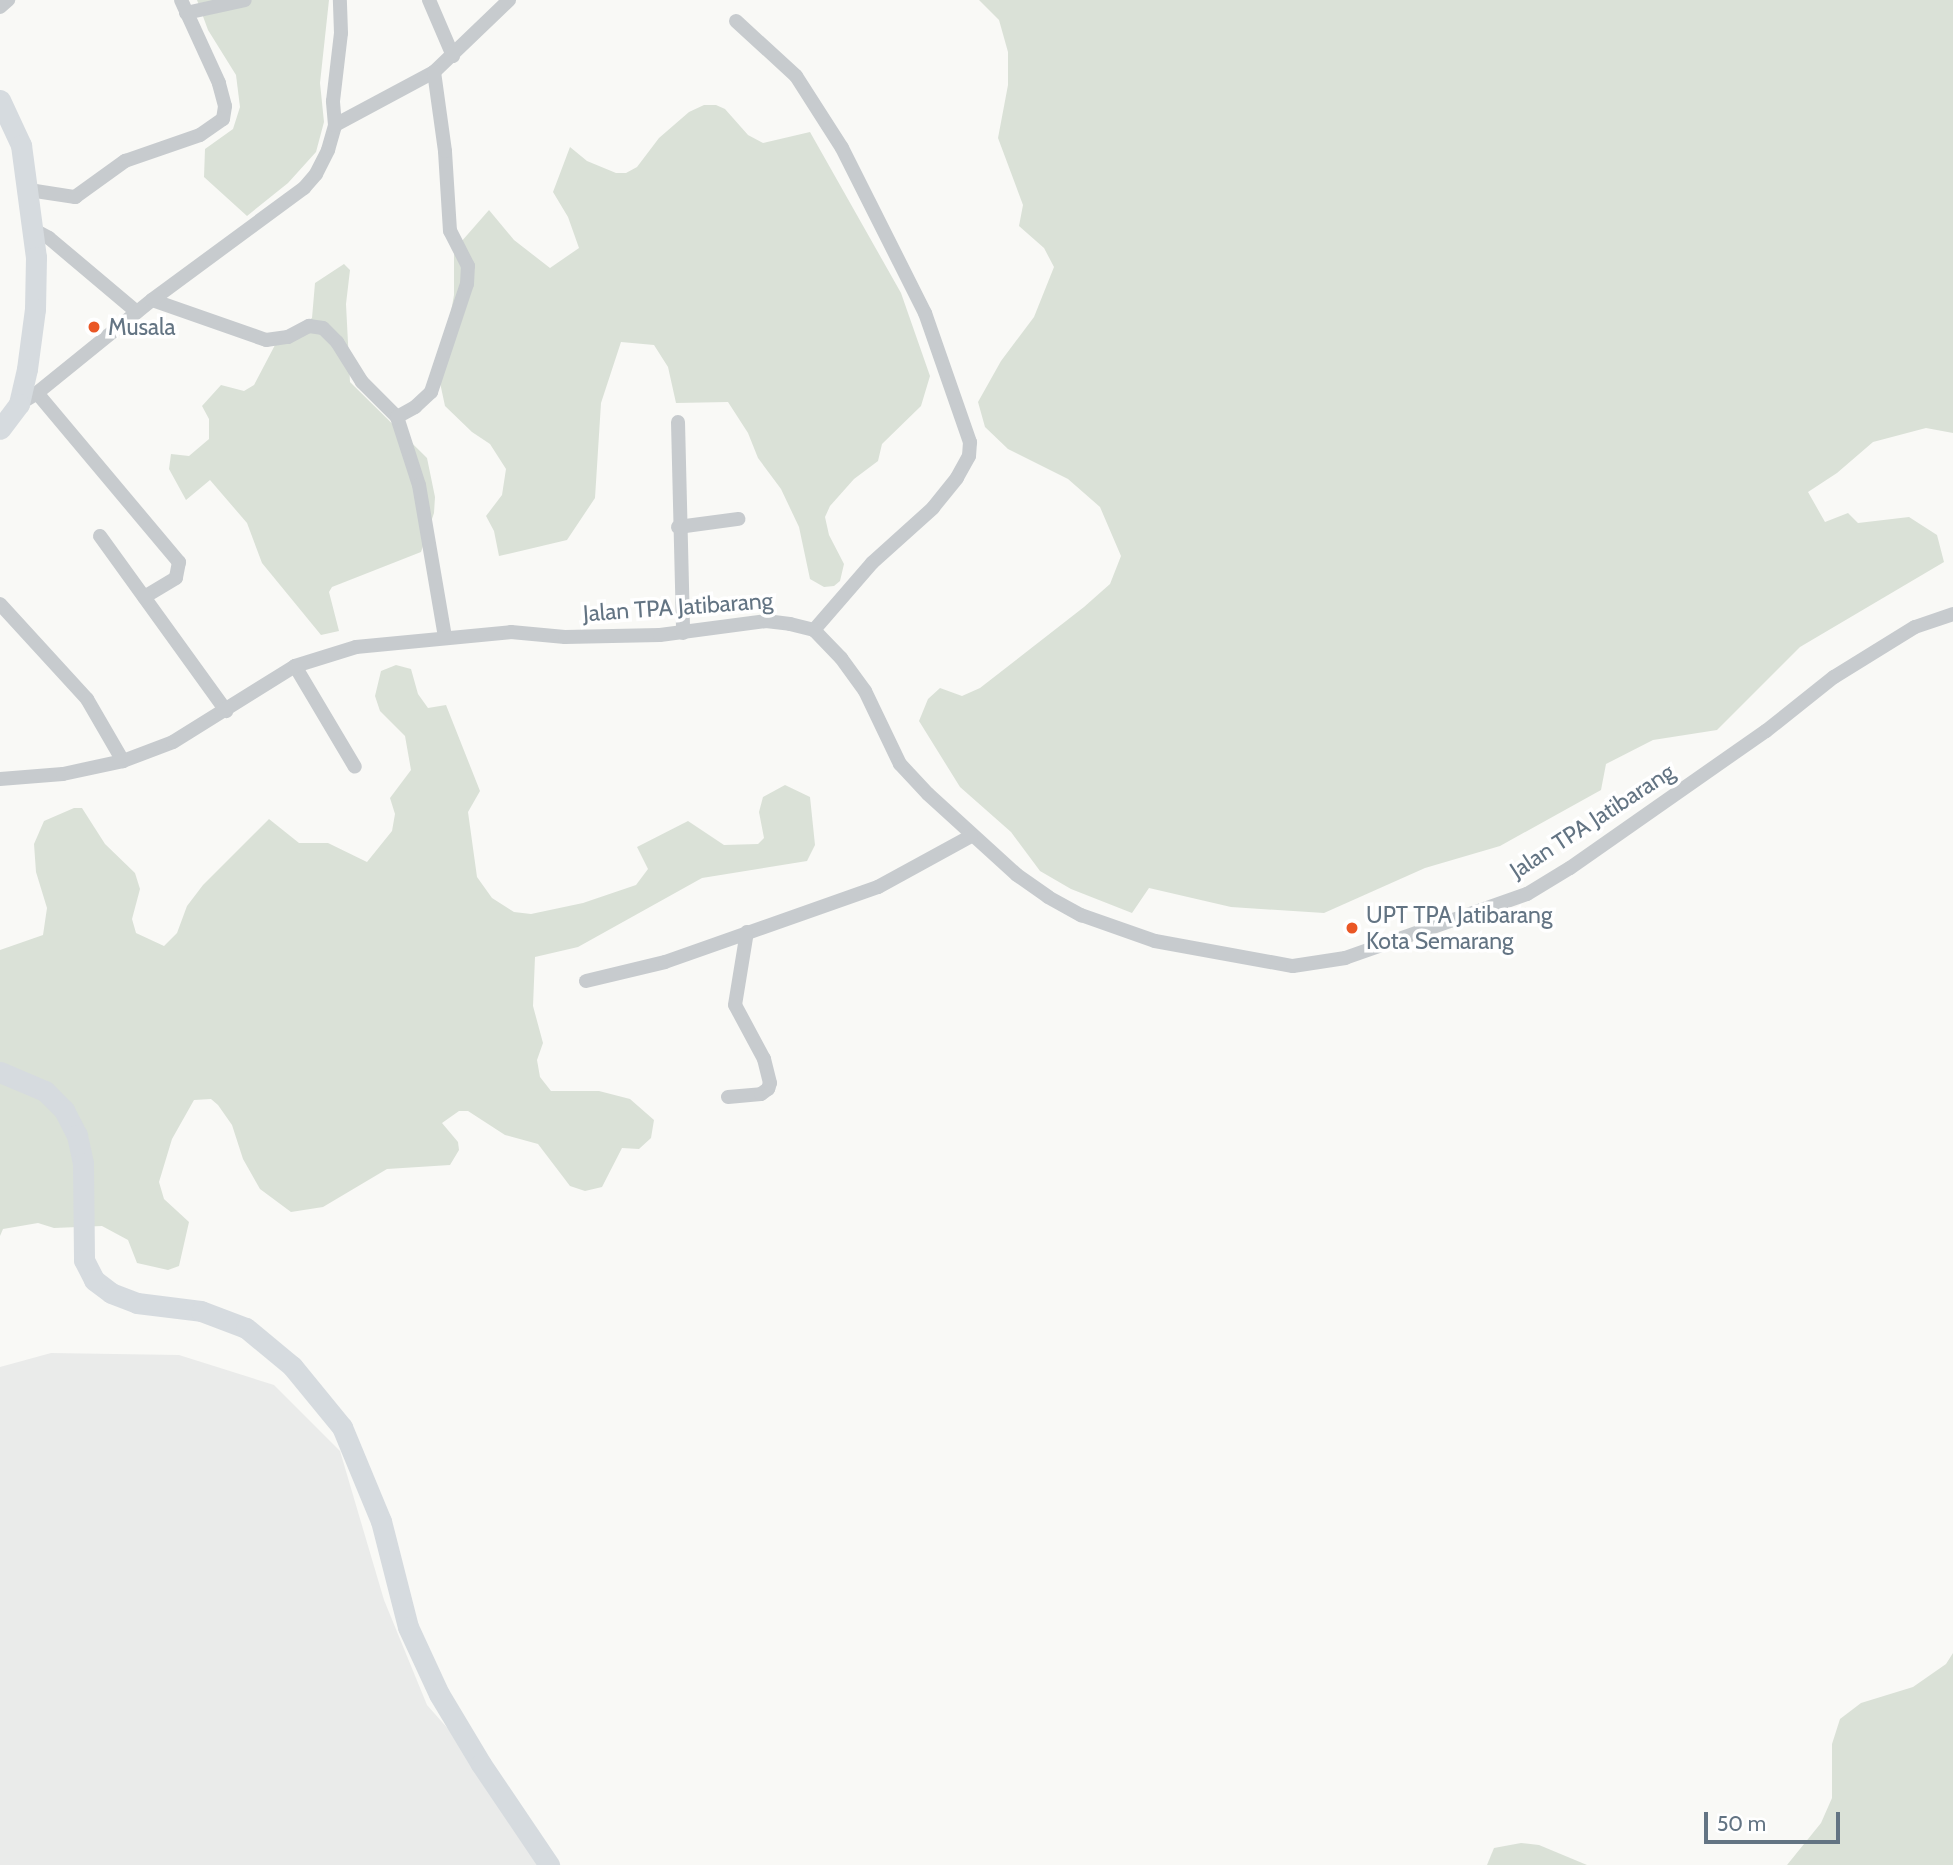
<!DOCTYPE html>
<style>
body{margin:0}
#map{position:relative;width:1953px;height:1865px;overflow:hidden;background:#f9f9f6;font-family:Cabin,sans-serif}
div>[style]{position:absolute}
.built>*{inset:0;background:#eaebea}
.green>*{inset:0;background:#dae1d7}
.street>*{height:14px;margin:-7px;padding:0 7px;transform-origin:7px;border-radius:7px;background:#c7cbce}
.secondary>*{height:21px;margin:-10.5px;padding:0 10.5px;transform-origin:10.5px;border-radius:10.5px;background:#d6dbdf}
.dots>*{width:19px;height:19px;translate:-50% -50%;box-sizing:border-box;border:4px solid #fff;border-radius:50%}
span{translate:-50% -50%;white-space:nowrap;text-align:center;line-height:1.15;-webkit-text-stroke:7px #fff;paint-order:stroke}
.poi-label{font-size:23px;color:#637483}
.left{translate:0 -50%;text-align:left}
.street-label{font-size:23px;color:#637483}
.scale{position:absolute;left:1704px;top:1812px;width:136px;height:32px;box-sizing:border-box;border:4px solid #637483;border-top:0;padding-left:9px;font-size:21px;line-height:24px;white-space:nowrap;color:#637483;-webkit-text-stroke:5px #fff;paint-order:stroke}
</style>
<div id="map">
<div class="built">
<div style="clip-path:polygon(51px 1353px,179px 1355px,274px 1385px,340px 1451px,384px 1600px,427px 1705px,450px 1731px,541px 1865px,0 1865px,0 1367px)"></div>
</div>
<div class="green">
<div style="clip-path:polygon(197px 0,329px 0,320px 83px,324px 122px,316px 152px,288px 183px,247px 216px,204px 177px,205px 149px,233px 129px,240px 107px,236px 75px,208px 30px)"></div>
<div style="clip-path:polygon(979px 0,1953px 0,1953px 433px,1926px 428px,1873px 442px,1837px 473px,1808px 492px,1825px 522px,1848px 513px,1858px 523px,1909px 517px,1937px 535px,1944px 562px,1800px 647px,1717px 730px,1653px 740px,1606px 764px,1601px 790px,1500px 846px,1425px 868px,1324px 913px,1231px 907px,1149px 888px,1132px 913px,1071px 889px,1040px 871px,1011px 832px,960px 787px,919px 721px,928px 699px,940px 688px,962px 696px,980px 688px,1084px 607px,1110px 584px,1121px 556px,1100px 507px,1068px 479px,1008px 449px,985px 427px,978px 402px,1001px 361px,1034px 317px,1054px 267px,1044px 248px,1019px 226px,1023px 205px,998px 138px,1008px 85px,1008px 52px,999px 20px)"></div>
<div style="clip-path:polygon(704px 105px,716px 105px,725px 109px,748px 135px,763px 143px,810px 132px,901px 293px,930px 376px,921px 406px,882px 444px,878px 461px,854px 479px,830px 506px,825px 517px,829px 535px,844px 564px,840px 581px,834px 586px,824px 587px,810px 579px,799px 527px,781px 489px,758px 458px,748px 433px,728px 402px,676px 403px,668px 367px,654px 345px,621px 342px,601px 403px,595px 498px,567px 540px,499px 556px,494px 531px,486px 516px,502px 495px,506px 469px,490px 444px,472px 432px,445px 406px,439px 378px,454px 295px,454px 250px,489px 210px,514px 240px,550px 268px,579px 248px,568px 217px,553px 192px,570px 147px,587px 161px,616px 173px,626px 173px,637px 167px,659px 138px,689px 112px)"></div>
<div style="clip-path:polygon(344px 264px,350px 270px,346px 304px,350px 382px,427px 458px,435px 497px,434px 513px,421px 552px,332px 587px,329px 592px,339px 631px,321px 635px,262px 563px,247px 523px,210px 480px,186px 500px,169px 469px,171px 454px,189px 456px,209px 439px,209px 419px,202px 406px,221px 385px,244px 391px,254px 385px,275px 345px,312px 318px,315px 283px)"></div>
<div style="clip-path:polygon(396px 665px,411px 669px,418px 694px,428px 708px,446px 705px,480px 791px,468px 812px,477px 877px,492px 898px,514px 912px,531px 914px,583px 903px,636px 885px,648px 869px,637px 847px,688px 821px,724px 845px,758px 844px,764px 838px,759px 812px,763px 797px,785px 785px,810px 797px,815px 845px,807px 861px,702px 878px,578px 947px,535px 957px,533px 1006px,543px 1043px,537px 1060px,540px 1077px,551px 1091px,599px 1091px,630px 1099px,654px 1120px,651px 1138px,639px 1149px,622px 1148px,602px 1187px,585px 1191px,570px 1186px,538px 1144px,505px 1135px,468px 1111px,459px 1111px,442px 1123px,458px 1142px,459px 1150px,450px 1165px,387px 1169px,323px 1207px,291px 1212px,260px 1189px,243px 1159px,232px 1125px,218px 1105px,211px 1099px,194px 1100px,172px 1139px,159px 1182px,164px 1199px,189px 1222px,179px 1266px,168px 1270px,137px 1263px,128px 1240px,102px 1226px,54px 1228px,38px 1223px,3px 1229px,0 1236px,0 950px,43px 935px,47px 908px,36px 872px,34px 844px,44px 821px,74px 808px,82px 808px,105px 844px,135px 873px,140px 889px,132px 919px,136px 933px,164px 946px,177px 933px,187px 906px,203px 885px,269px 819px,299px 843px,328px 843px,367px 862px,392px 831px,395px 814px,390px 798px,411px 770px,405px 736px,380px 711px,375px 696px,381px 671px)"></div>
<div style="clip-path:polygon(1953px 1653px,1953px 1865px,1787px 1865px,1821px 1823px,1832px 1798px,1832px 1744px,1840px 1719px,1861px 1703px,1913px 1687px,1946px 1664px)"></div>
<div style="clip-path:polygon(1521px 1843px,1539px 1845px,1587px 1865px,1487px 1865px,1494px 1848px)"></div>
</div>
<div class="street">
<div style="left:429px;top:0;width:61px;rotate:66.8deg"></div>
<div style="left:0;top:7px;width:11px;rotate:-41deg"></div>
<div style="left:186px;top:13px;width:60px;rotate:-12.4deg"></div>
<div style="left:736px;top:21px;width:81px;rotate:42.5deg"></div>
<div style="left:796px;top:76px;width:85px;rotate:57.4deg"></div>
<div style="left:842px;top:148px;width:185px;rotate:63.3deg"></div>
<div style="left:925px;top:313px;width:137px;rotate:70.8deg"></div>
<div style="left:970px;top:442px;width:14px;rotate:94deg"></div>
<div style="left:969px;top:456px;width:25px;rotate:119deg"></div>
<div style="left:957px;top:478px;width:38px;rotate:129deg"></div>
<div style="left:933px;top:508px;width:82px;rotate:138deg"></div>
<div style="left:872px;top:563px;width:89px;rotate:130.9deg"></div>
<div style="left:335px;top:125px;width:112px;rotate:-28.2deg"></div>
<div style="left:434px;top:72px;width:104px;rotate:-43.8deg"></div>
<div style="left:29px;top:190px;width:47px;rotate:8.7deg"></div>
<div style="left:75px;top:197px;width:62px;rotate:-35.8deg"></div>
<div style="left:125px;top:161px;width:79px;rotate:-19.1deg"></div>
<div style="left:200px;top:135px;width:28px;rotate:-35deg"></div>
<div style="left:223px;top:119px;width:13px;rotate:-81deg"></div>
<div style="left:225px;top:106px;width:24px;rotate:-105deg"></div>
<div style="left:219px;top:83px;width:91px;rotate:-114.6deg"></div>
<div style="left:34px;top:230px;width:17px;rotate:28deg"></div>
<div style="left:49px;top:238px;width:115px;rotate:40.1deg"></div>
<div style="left:152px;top:300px;width:121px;rotate:19.3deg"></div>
<div style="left:266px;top:340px;width:22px;rotate:-8deg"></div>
<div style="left:288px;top:337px;width:24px;rotate:-28deg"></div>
<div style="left:309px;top:326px;width:14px;rotate:8deg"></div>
<div style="left:323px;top:328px;width:20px;rotate:45deg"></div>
<div style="left:337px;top:342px;width:47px;rotate:58deg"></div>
<div style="left:362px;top:382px;width:49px;rotate:45deg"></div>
<div style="left:397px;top:417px;width:71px;rotate:72.1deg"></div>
<div style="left:419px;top:485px;width:154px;rotate:80.3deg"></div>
<div style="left:37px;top:393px;width:221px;rotate:50deg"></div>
<div style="left:179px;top:562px;width:16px;rotate:101deg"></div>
<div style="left:176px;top:578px;width:37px;rotate:149deg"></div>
<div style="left:19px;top:404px;width:21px;rotate:-31deg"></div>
<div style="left:37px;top:393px;width:148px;rotate:-39deg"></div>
<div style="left:152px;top:300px;width:189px;rotate:-36.4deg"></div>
<div style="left:304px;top:188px;width:18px;rotate:-49deg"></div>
<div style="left:316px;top:174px;width:27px;rotate:-63deg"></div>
<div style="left:328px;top:150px;width:26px;rotate:-74deg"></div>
<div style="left:335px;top:125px;width:24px;rotate:-95deg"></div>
<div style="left:333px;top:101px;width:68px;rotate:-83.3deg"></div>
<div style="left:341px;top:33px;width:33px;rotate:-92deg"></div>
<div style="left:397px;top:417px;width:21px;rotate:-29deg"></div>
<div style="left:415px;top:407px;width:22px;rotate:-43deg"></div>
<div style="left:431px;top:392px;width:114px;rotate:-71.6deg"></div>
<div style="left:467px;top:284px;width:18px;rotate:-87deg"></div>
<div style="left:468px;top:266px;width:39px;rotate:-117deg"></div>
<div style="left:450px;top:231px;width:80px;rotate:-93.6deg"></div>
<div style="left:445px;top:151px;width:80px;rotate:-97.9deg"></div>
<div style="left:678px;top:422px;width:211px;rotate:88.6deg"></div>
<div style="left:678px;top:527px;width:61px;rotate:-7.6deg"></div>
<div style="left:100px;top:536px;width:216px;rotate:54.2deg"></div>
<div style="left:0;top:604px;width:129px;rotate:47.5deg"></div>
<div style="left:87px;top:699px;width:72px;rotate:59.9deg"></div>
<div style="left:295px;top:666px;width:117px;rotate:59.3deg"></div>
<div style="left:0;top:779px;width:63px;rotate:-4.5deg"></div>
<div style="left:63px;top:774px;width:61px;rotate:-12.2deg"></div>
<div style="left:123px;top:761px;width:53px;rotate:-20.8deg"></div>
<div style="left:173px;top:742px;width:144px;rotate:-31.9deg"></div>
<div style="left:295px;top:666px;width:64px;rotate:-17.3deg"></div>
<div style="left:356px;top:647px;width:156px;rotate:-5.5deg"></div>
<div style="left:511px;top:632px;width:54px;rotate:5.3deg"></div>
<div style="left:565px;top:637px;width:95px;rotate:-1.2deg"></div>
<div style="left:660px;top:635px;width:107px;rotate:-7.5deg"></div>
<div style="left:766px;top:621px;width:24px;rotate:7deg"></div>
<div style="left:790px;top:624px;width:25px;rotate:14deg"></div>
<div style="left:814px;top:630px;width:39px;rotate:46deg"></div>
<div style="left:841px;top:658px;width:41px;rotate:54deg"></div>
<div style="left:865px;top:691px;width:81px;rotate:64.4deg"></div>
<div style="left:900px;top:764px;width:41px;rotate:47deg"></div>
<div style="left:928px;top:794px;width:120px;rotate:42.3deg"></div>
<div style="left:1017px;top:875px;width:38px;rotate:35deg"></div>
<div style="left:1048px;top:897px;width:38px;rotate:29deg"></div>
<div style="left:1081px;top:915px;width:78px;rotate:19.4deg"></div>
<div style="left:1155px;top:941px;width:140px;rotate:10.3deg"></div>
<div style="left:1293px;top:966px;width:53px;rotate:-8.7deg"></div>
<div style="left:1345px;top:958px;width:193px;rotate:-19.4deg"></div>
<div style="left:1527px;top:894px;width:50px;rotate:-31.2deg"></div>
<div style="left:1570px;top:868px;width:239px;rotate:-35deg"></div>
<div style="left:1766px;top:731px;width:87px;rotate:-38.5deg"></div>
<div style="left:1834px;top:677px;width:95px;rotate:-31.7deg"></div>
<div style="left:1915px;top:627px;width:40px;rotate:-18.9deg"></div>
<div style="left:586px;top:981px;width:81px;rotate:-13.5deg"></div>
<div style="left:665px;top:962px;width:226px;rotate:-19.4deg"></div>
<div style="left:878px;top:887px;width:106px;rotate:-28.7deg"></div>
<div style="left:728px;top:1097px;width:33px;rotate:-5deg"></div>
<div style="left:761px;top:1094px;width:9px;rotate:-36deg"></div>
<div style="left:768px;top:1089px;width:6px;rotate:-72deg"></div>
<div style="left:770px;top:1083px;width:25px;rotate:-104deg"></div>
<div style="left:764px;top:1059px;width:61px;rotate:-118.2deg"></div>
<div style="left:735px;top:1005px;width:74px;rotate:-80.7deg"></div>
</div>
<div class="secondary">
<div style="left:0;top:100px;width:50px;rotate:65deg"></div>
<div style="left:21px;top:145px;width:113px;rotate:82.4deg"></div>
<div style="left:36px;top:257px;width:52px;rotate:91.1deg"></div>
<div style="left:35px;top:309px;width:61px;rotate:97.6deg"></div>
<div style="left:27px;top:369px;width:36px;rotate:103deg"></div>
<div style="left:19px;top:404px;width:31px;rotate:127deg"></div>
<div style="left:0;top:1072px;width:49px;rotate:22.9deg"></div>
<div style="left:45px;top:1091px;width:27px;rotate:45deg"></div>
<div style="left:64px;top:1110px;width:28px;rotate:63deg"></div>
<div style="left:77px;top:1135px;width:29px;rotate:78deg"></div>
<div style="left:83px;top:1163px;width:97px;rotate:89.4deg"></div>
<div style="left:84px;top:1260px;width:22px;rotate:63deg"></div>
<div style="left:94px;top:1280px;width:21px;rotate:37deg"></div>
<div style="left:111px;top:1293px;width:28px;rotate:21deg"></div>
<div style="left:137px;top:1303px;width:64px;rotate:7.1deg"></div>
<div style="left:201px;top:1311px;width:48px;rotate:20.7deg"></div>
<div style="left:246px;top:1328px;width:60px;rotate:39.6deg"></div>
<div style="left:292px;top:1366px;width:79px;rotate:50.7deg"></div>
<div style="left:342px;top:1427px;width:102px;rotate:67.5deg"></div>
<div style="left:381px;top:1521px;width:109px;rotate:75.7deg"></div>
<div style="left:408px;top:1627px;width:74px;rotate:65.2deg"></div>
<div style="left:439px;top:1694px;width:82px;rotate:59deg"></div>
<div style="left:481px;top:1764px;width:122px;rotate:56deg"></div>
</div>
<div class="dots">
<div style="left:94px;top:327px;background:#ea5725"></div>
<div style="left:1352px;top:928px;background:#ea5725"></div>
</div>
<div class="poi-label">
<span class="left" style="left:108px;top:327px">Musala</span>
<span class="left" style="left:1366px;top:928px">UPT TPA Jatibarang<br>Kota Semarang</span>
</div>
<div class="street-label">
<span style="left:678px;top:607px;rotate:-4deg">Jalan TPA Jatibarang</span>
<span style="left:1592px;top:821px;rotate:-33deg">Jalan TPA Jatibarang</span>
</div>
<div class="scale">50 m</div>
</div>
